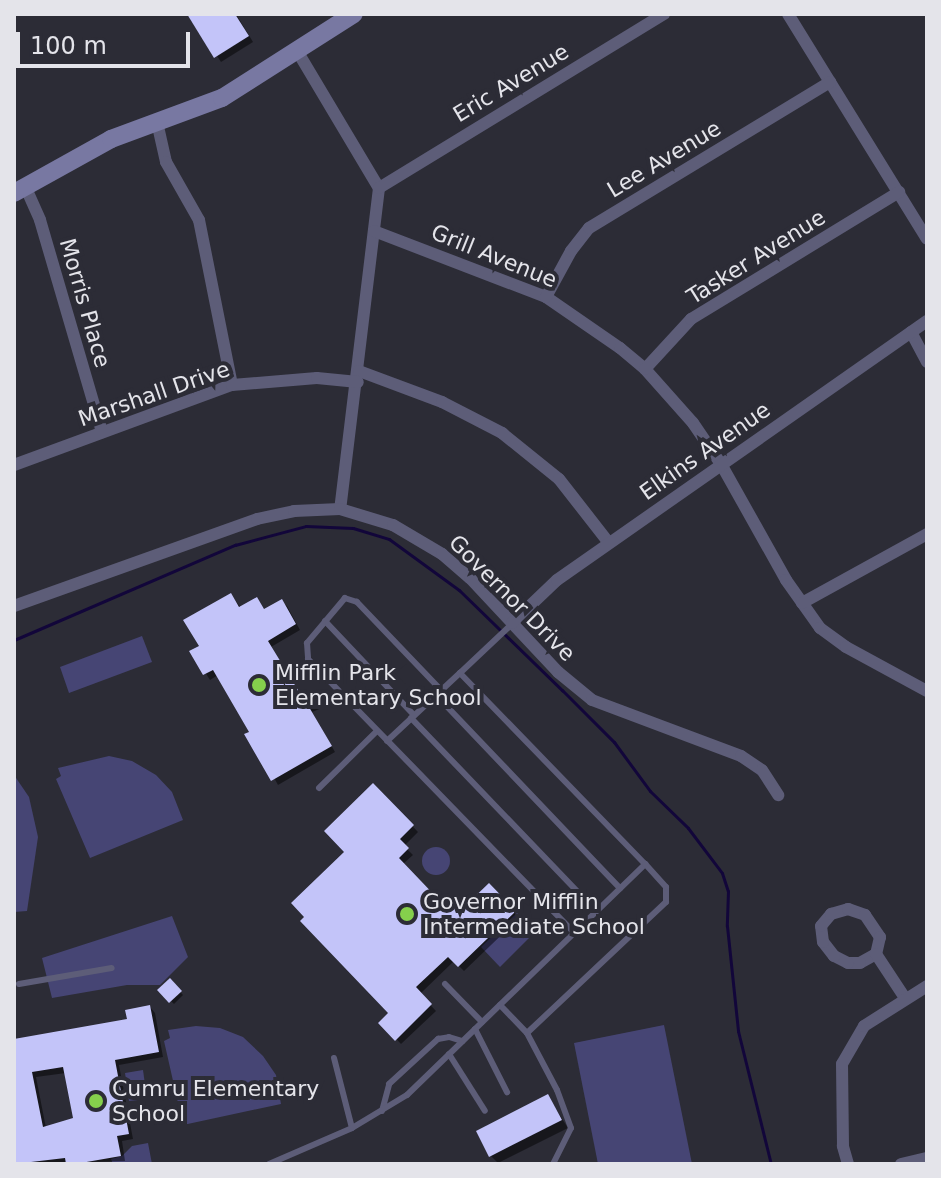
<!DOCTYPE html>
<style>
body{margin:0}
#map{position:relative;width:941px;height:1178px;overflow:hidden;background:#2c2c36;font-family:"DejaVu Sans",sans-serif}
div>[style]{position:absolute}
.green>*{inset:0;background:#464574}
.round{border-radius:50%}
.shadow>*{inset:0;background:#0007}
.stream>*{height:3px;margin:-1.5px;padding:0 1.5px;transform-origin:1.5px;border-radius:1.5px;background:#12063a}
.building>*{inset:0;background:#c3c4f9}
.lane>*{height:6px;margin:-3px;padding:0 3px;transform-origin:3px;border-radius:3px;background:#5d5d78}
.street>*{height:12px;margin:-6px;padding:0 6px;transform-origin:6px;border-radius:6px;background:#5d5d78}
.secondary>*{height:18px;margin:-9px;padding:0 9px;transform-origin:9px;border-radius:9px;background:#7878a2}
.dots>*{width:22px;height:22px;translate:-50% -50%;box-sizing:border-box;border:4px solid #2c2c36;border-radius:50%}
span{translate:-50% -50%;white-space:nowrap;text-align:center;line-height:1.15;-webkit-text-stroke:8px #2c2c36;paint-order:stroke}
.street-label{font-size:22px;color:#e4e4ea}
.poi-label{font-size:22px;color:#e4e4ea}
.left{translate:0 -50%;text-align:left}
.frame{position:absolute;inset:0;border:16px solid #e4e4ea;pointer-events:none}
.scale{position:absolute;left:16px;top:32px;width:174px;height:36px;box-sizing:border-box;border:4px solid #e4e4ea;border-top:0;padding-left:10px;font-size:24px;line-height:28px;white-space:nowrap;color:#e4e4ea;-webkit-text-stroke:6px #2c2c36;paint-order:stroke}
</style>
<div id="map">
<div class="green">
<div style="clip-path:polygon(142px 636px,152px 662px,69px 693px,60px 667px)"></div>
<div style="clip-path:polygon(109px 756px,132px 761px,156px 775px,172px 792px,183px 820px,90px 858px,56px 779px,61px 776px,58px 768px)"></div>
<div style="clip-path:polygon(14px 775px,29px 797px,38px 837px,27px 911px,14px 912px)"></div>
<div class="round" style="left:422px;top:847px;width:28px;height:28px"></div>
<div style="clip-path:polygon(517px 913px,535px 932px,500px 967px,481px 947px)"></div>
<div style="clip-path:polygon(172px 916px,188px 957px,160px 985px,127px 985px,52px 998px,42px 958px)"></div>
<div style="clip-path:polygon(664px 1025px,692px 1164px,598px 1164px,574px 1043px)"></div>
<div style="clip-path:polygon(196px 1026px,220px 1028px,243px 1037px,263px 1056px,276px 1075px,281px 1104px,183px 1125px,164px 1041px,170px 1038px,168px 1030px)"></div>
<div style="clip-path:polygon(143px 1070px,147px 1099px,129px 1101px,125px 1073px)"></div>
<div style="clip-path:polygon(148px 1143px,152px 1164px,113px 1164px,111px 1159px,122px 1156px,132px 1146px)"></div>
</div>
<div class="shadow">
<div style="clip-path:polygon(190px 14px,236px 14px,253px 42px,221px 62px)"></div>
<div style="clip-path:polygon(231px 595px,241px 608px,256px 599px,265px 611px,281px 601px,287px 606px,300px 630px,271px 647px,302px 697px,313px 696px,319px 702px,322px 708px,312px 712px,335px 752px,278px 785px,218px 675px,210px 680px,192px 652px,202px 647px)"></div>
<div style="clip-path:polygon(373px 785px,418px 832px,404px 846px,413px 855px,403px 864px,442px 905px,464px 910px,489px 886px,519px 918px,464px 971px,454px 961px,420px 994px,436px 1011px,401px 1044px,381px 1023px,391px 1013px,346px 852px)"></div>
<div style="clip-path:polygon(170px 981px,183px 995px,174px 1004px,160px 990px)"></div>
<div style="clip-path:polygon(evenodd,150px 1007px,155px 1013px,163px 1057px,119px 1065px,133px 1139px,122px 1141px,125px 1161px,14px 1164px,14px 1041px,129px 1021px,150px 1007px,66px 1073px,76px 1120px,46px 1128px,36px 1077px,66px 1073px)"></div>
<div style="clip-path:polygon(548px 1097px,568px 1128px,498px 1163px,491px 1156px)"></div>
</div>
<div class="stream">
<div style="left:14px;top:640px;width:241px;rotate:-23.3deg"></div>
<div style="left:235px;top:545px;width:73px;rotate:-15deg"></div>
<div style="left:306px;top:526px;width:47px;rotate:2.4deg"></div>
<div style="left:353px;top:528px;width:38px;rotate:17deg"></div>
<div style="left:389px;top:539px;width:87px;rotate:36.1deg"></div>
<div style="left:459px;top:590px;width:144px;rotate:44.2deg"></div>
<div style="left:562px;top:690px;width:74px;rotate:45deg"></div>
<div style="left:614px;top:742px;width:61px;rotate:53.7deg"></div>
<div style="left:650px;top:791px;width:53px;rotate:44.2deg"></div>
<div style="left:688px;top:828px;width:56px;rotate:52.9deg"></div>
<div style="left:722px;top:873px;width:19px;rotate:72deg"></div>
<div style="left:728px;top:891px;width:35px;rotate:92deg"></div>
<div style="left:727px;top:926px;width:106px;rotate:84deg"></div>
<div style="left:738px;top:1031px;width:137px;rotate:76.1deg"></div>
</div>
<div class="building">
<div style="clip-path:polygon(187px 14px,235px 14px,249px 36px,214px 58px)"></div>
<div style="clip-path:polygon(231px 593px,239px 607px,257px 597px,264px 609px,282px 599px,296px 624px,268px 641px,301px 695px,314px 694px,318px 703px,309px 707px,332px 746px,271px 781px,244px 734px,249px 732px,213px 670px,203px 675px,189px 651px,199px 646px,183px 620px)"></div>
<div style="clip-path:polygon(373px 783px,414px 825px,400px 839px,409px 848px,399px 858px,441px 902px,450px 893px,464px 907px,489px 883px,516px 911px,458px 967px,448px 957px,416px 987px,432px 1004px,395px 1041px,378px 1023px,388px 1013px,300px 921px,304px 917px,291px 903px,344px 852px,324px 831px)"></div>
<div style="clip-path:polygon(170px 978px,182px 991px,169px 1003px,157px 990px)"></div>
<div style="clip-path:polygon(evenodd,150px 1005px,159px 1052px,115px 1060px,129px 1134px,117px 1136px,121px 1156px,75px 1164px,66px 1164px,65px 1158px,14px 1164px,14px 1039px,127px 1019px,125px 1010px,150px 1005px,63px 1067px,73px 1118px,43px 1127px,32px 1072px,63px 1067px)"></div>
<div style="clip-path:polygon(548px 1094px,562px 1120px,489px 1157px,476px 1131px)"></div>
</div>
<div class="lane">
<div style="left:325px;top:621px;width:129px;rotate:46.6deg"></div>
<div style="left:441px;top:690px;width:122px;rotate:-133.7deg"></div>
<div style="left:357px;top:602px;width:13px;rotate:-162deg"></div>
<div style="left:345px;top:598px;width:59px;rotate:130.2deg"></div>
<div style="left:307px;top:643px;width:16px;rotate:86deg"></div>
<div style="left:308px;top:659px;width:382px;rotate:45.8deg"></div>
<div style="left:436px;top:695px;width:267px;rotate:46.4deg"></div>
<div style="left:411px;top:718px;width:267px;rotate:46.2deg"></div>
<div style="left:387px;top:741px;width:100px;rotate:-43deg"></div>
<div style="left:319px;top:788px;width:81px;rotate:-44.5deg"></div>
<div style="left:19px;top:984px;width:94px;rotate:-9.8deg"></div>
<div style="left:445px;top:984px;width:53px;rotate:45.8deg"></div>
<div style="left:500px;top:1005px;width:39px;rotate:46deg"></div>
<div style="left:475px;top:1029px;width:71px;rotate:63.1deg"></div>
<div style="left:449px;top:1054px;width:67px;rotate:57.7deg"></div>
<div style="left:334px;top:1058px;width:72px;rotate:75.6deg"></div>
<div style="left:382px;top:1111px;width:28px;rotate:-75deg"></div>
<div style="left:389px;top:1084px;width:67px;rotate:-42.6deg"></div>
<div style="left:438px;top:1039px;width:11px;rotate:-10deg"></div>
<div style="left:449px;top:1037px;width:14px;rotate:17deg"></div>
<div style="left:269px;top:1164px;width:90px;rotate:-23.4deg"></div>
<div style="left:352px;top:1128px;width:64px;rotate:-31deg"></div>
<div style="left:407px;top:1095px;width:332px;rotate:-44.1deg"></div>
<div style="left:645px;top:864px;width:266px;rotate:-134.1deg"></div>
<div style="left:460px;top:673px;width:71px;rotate:-43.3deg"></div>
<div style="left:553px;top:1164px;width:40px;rotate:-63.4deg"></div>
<div style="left:571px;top:1128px;width:40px;rotate:-110.2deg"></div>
<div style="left:557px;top:1090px;width:64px;rotate:-117.8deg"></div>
<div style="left:527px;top:1033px;width:191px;rotate:-43.3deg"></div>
<div style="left:666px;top:902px;width:15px;rotate:-90deg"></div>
<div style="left:666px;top:887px;width:31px;rotate:-132deg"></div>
</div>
<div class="street">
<div style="left:788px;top:14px;width:264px;rotate:58.3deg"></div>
<div style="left:296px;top:49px;width:162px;rotate:59.2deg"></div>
<div style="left:379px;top:188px;width:323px;rotate:96.9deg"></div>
<div style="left:157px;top:122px;width:41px;rotate:77.3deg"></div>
<div style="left:166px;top:162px;width:67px;rotate:60.4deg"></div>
<div style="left:199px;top:220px;width:168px;rotate:78.7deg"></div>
<div style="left:25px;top:186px;width:37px;rotate:66deg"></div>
<div style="left:40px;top:220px;width:221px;rotate:73.7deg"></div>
<div style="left:379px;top:188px;width:334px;rotate:-31.4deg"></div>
<div style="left:374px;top:231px;width:184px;rotate:21deg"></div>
<div style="left:546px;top:297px;width:90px;rotate:34.6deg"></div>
<div style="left:620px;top:348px;width:33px;rotate:40deg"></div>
<div style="left:645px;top:369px;width:72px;rotate:48.4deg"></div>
<div style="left:693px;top:423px;width:50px;rotate:55.7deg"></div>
<div style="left:721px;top:464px;width:133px;rotate:60.7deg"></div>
<div style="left:786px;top:580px;width:59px;rotate:54.7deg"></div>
<div style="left:820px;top:628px;width:32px;rotate:36deg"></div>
<div style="left:846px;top:647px;width:92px;rotate:28.5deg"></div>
<div style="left:546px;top:297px;width:52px;rotate:-61.5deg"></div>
<div style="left:571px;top:251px;width:29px;rotate:-52deg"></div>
<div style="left:589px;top:228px;width:282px;rotate:-31.2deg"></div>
<div style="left:911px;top:332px;width:34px;rotate:62deg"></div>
<div style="left:645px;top:369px;width:68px;rotate:-47.4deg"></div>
<div style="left:691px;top:319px;width:244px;rotate:-31.4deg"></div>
<div style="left:359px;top:371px;width:89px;rotate:20.5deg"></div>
<div style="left:442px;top:402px;width:68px;rotate:27.3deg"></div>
<div style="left:502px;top:433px;width:73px;rotate:38.9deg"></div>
<div style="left:559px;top:479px;width:81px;rotate:52deg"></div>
<div style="left:14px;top:465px;width:232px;rotate:-20.2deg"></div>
<div style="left:232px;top:385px;width:85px;rotate:-4.7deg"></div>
<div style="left:317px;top:378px;width:41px;rotate:5.6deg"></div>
<div style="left:802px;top:603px;width:143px;rotate:-28.9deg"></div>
<div style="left:14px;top:606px;width:258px;rotate:-19.7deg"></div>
<div style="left:257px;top:519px;width:38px;rotate:-12deg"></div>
<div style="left:294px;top:511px;width:46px;rotate:-2.5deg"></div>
<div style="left:340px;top:509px;width:55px;rotate:16.8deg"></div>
<div style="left:393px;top:525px;width:57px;rotate:30.6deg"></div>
<div style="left:442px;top:554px;width:37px;rotate:41deg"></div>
<div style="left:470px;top:578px;width:129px;rotate:46.9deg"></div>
<div style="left:558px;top:672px;width:44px;rotate:39.5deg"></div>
<div style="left:592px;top:700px;width:159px;rotate:20.6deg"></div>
<div style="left:741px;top:756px;width:25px;rotate:34deg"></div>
<div style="left:762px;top:770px;width:30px;rotate:57deg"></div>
<div style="left:512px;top:623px;width:62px;rotate:-43.7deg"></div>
<div style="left:557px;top:580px;width:452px;rotate:-35deg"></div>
<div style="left:876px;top:954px;width:18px;rotate:151deg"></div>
<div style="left:860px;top:963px;width:12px;rotate:180deg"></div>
<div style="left:848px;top:963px;width:16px;rotate:-153deg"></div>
<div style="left:834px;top:956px;width:18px;rotate:-128deg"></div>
<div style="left:823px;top:942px;width:16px;rotate:-97deg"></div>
<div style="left:821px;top:926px;width:16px;rotate:-50deg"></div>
<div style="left:831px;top:914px;width:18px;rotate:-16deg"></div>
<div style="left:848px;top:909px;width:18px;rotate:19deg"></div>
<div style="left:865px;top:915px;width:27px;rotate:56deg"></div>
<div style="left:880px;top:937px;width:17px;rotate:103deg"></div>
<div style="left:876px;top:954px;width:53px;rotate:56.6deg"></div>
<div style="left:848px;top:1164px;width:19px;rotate:-106deg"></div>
<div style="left:843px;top:1146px;width:82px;rotate:-90.7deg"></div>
<div style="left:842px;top:1064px;width:44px;rotate:-59.9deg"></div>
<div style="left:864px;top:1026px;width:75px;rotate:-32.4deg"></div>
<div style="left:901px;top:1164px;width:27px;rotate:-13deg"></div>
</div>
<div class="secondary">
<div style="left:14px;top:193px;width:111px;rotate:-29.1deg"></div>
<div style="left:111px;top:139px;width:118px;rotate:-20.3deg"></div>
<div style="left:222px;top:98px;width:156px;rotate:-32.5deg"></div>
</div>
<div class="dots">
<div style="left:259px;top:685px;background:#85cf4c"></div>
<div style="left:407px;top:914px;background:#85cf4c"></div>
<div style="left:96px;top:1101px;background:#85cf4c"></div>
</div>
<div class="street-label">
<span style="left:511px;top:83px;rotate:-31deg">Eric Avenue</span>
<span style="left:664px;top:159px;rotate:-31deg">Lee Avenue</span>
<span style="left:494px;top:256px;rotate:22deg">Grill Avenue</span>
<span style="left:756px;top:257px;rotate:-32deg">Tasker Avenue</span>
<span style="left:85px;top:303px;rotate:74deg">Morris Place</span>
<span style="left:154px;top:394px;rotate:-19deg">Marshall Drive</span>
<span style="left:705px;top:451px;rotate:-35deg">Elkins Avenue</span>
<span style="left:512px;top:598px;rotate:45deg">Governor Drive</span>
</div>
<div class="poi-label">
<span class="left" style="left:275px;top:685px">Mifflin Park<br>Elementary School</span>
<span class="left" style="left:423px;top:914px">Governor Mifflin<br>Intermediate School</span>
<span class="left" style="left:112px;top:1101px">Cumru Elementary<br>School</span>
</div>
<div class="frame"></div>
<div class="scale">100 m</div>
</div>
